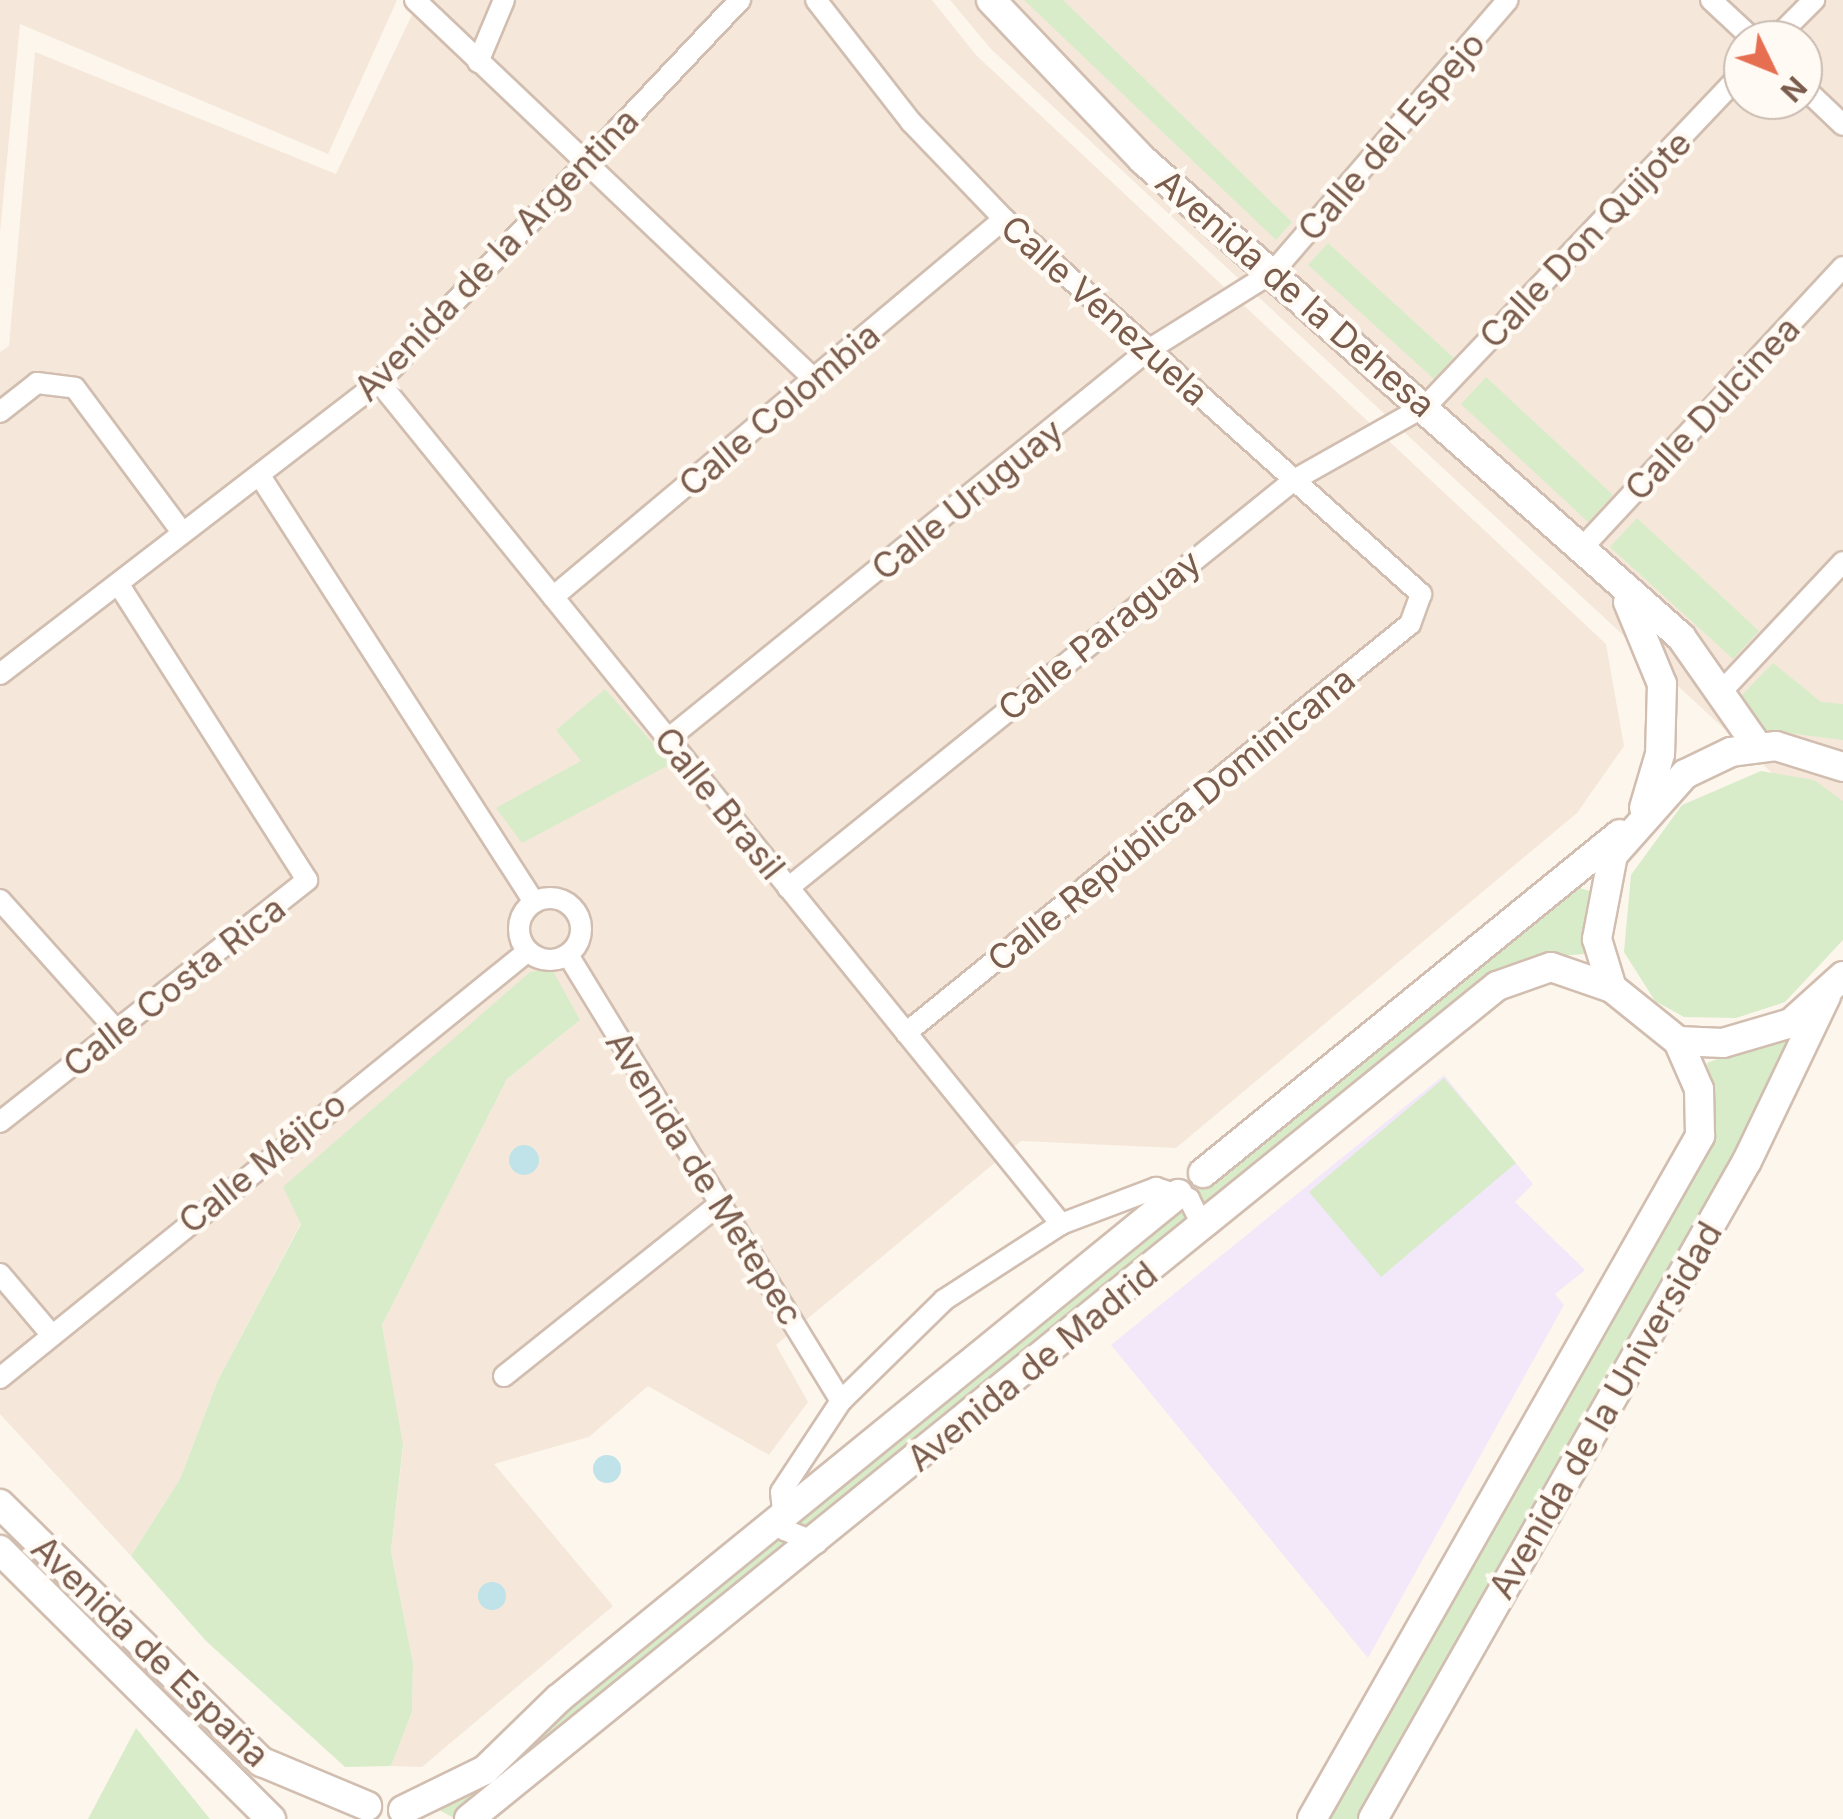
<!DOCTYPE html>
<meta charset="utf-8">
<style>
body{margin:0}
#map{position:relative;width:1843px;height:1819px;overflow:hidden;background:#fdf6ec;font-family:Inter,sans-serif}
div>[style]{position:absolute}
.residential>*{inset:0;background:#f5e8da}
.education>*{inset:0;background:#f3e8fa}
.green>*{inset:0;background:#d8ecc9}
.water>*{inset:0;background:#bfe3e8}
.round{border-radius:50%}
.roads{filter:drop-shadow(2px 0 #d1beb0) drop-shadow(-2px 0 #d1beb0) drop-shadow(0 2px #d1beb0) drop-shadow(0 -2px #d1beb0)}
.street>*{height:20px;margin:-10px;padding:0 10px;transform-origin:10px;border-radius:10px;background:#fff}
.street>.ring{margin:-10px;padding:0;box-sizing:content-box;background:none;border:20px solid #fff;border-radius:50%}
.secondary>*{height:28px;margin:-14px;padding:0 14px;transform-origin:14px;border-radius:14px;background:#fff}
span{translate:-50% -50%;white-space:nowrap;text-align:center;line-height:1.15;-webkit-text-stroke:9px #fffaf3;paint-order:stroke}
.street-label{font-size:35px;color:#7a5c4d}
.north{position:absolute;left:1723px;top:20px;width:100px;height:100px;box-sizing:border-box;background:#fffaf3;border:2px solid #cabbb1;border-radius:50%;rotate:133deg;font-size:28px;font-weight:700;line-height:40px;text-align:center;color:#7a5c4d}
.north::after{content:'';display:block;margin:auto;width:35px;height:45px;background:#e76f51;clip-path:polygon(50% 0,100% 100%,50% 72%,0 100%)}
</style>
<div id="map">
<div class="residential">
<div style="clip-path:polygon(0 0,397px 0,328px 154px,20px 24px,0 232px)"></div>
<div style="clip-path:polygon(419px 0,932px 0,976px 55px,1606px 644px,1624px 746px,1577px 813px,1176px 1148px,1021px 1141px,776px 1345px,808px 1402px,769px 1455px,648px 1386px,589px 1437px,494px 1464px,613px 1606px,422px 1767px,391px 1766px,412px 1712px,413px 1663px,391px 1551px,403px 1448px,382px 1325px,507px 1079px,580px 1020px,301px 1223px,218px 1380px,180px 1479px,131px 1556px,0 1414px,0 352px,9px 346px,35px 52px,336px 174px)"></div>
<div style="clip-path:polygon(evenodd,950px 0,1843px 0,1843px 839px,991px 49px,950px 0,1743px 40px,1803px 40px,1803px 100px,1743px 100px,1743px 40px)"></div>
</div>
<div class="education">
<div style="clip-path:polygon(1444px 1075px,1533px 1184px,1515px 1202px,1585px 1270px,1555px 1294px,1564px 1305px,1368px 1658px,1111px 1345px)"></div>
</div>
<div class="green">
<div style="clip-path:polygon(1024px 0,1063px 0,1292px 222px,1276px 240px)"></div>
<div style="clip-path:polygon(1328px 243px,1454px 358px,1434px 379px,1308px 265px)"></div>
<div style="clip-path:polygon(1486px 377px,1613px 495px,1588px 522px,1461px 404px)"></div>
<div style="clip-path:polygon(1637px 518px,1759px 631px,1733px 659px,1610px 547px)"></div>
<div style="clip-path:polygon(1773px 663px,1821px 702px,1843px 704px,1843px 740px,1764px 730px,1740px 697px)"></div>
<div style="clip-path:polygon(605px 689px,671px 764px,522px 843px,496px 808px,581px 761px,556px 730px)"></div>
<div style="clip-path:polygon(1761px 771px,1814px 780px,1843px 801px,1843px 940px,1785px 1002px,1736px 1018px,1684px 1017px,1655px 1001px,1624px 952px,1631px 875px,1682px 805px)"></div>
<div style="clip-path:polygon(1568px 885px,1590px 891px,1586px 954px,1542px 957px,456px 1819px,435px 1808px)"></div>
<div style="clip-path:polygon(552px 969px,580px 1020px,507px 1079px,382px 1325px,403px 1445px,391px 1551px,413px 1663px,412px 1712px,391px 1766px,345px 1767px,206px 1641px,131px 1556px,180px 1479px,218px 1380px,301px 1224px,283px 1187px,530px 972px)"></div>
<div style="clip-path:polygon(1811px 1022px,1360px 1819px,1321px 1819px,1712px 1126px,1707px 1063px)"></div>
<div style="clip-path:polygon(1444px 1078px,1516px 1163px,1381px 1277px,1309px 1192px)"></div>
<div style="clip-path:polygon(136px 1728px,210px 1819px,88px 1819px)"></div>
</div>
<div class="water">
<div class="round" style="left:509px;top:1145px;width:30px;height:30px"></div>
<div class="round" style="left:593px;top:1455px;width:28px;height:28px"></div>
<div class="round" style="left:478px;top:1582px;width:28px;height:28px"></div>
</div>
<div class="roads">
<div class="street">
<div style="left:415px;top:0;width:552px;rotate:43.53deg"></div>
<div style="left:816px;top:0;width:155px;rotate:52.1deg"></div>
<div style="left:911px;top:122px;width:134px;rotate:46.2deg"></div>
<div style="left:1004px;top:219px;width:561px;rotate:41.96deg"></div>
<div style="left:1421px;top:594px;width:32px;rotate:110deg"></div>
<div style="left:1410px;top:624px;width:649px;rotate:140.94deg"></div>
<div style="left:1711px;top:0;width:59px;rotate:42.9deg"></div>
<div style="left:1774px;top:40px;width:57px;rotate:-45deg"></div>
<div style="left:478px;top:62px;width:67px;rotate:-67.2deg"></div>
<div style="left:1803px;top:87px;width:55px;rotate:43.5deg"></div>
<div style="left:379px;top:382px;width:1084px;rotate:50.99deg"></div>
<div style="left:0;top:412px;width:47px;rotate:-38.1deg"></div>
<div style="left:37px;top:383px;width:38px;rotate:7deg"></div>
<div style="left:75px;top:388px;width:179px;rotate:53.4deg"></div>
<div style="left:260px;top:476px;width:507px;rotate:57.25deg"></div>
<div style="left:1581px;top:549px;width:385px;rotate:-47.1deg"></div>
<div style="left:553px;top:597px;width:588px;rotate:-39.97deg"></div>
<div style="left:0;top:674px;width:478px;rotate:-37.6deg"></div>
<div style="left:379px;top:382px;width:526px;rotate:-46.62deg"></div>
<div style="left:1719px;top:694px;width:181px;rotate:-46.8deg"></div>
<div style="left:668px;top:739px;width:616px;rotate:-39.01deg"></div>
<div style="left:1147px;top:351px;width:149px;rotate:-32.1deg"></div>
<div style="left:1273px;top:272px;width:359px;rotate:-49.2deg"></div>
<div style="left:788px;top:888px;width:650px;rotate:-38.88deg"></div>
<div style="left:1294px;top:480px;width:153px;rotate:-29.4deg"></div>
<div style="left:1427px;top:405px;width:459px;rotate:-46.5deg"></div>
<div class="ring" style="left:519px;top:898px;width:42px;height:42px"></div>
<div style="left:0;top:900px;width:177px;rotate:48.2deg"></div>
<div style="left:568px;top:955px;width:523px;rotate:58.53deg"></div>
<div style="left:0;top:1122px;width:391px;rotate:-38.2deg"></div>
<div style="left:307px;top:880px;width:350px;rotate:-122.5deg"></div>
<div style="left:0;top:1274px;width:77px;rotate:49.7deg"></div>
<div style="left:504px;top:1376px;width:278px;rotate:-38.6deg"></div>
<div style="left:0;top:1378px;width:679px;rotate:-38.96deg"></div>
<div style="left:817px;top:1543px;width:35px;rotate:-158deg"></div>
<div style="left:785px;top:1530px;width:38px;rotate:-96deg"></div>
<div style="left:781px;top:1492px;width:109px;rotate:-56.6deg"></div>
<div style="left:841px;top:1401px;width:144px;rotate:-44.4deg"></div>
<div style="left:944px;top:1300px;width:140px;rotate:-33deg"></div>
<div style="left:1061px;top:1224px;width:102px;rotate:-20.8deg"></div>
<div style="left:1156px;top:1188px;width:35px;rotate:18deg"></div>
<div style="left:1189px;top:1199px;width:30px;rotate:63deg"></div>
</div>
<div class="secondary">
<div style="left:991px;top:0;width:221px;rotate:46.5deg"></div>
<div style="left:1143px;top:160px;width:719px;rotate:41.56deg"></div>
<div style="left:1681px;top:637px;width:134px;rotate:55deg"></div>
<div style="left:1628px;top:602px;width:89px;rotate:67.5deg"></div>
<div style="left:1662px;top:684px;width:70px;rotate:91.6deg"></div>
<div style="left:1660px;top:754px;width:56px;rotate:106.5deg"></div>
<div style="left:1843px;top:767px;width:70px;rotate:-162.6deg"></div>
<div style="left:1776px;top:746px;width:45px;rotate:172.4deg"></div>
<div style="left:1731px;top:752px;width:51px;rotate:154.4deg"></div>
<div style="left:1685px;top:774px;width:108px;rotate:131.6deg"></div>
<div style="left:1613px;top:855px;width:86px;rotate:100.8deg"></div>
<div style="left:1597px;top:939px;width:51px;rotate:73deg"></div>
<div style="left:1612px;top:988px;width:85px;rotate:38.8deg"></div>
<div style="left:1678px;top:1041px;width:45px;rotate:2.5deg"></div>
<div style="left:1723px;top:1043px;width:71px;rotate:-16.4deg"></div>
<div style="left:1791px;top:1023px;width:70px;rotate:-42.1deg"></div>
<div style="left:1203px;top:1173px;width:537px;rotate:-39.11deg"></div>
<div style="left:0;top:1504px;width:368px;rotate:44.6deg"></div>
<div style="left:262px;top:1762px;width:114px;rotate:22.7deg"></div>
<div style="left:0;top:1550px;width:382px;rotate:44.8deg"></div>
<div style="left:403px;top:1810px;width:91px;rotate:-26deg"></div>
<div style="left:485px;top:1770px;width:102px;rotate:-44.2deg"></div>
<div style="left:558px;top:1699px;width:800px;rotate:-39.16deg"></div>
<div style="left:469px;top:1819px;width:1323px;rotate:-39.02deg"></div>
<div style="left:1497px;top:986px;width:57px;rotate:-19.4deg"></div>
<div style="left:1551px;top:967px;width:65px;rotate:19deg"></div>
<div style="left:1312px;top:1819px;width:786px;rotate:-60.4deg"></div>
<div style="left:1700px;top:1136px;width:47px;rotate:-91.2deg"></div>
<div style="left:1699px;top:1089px;width:52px;rotate:-113.6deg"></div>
<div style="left:1373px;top:1819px;width:757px;rotate:-60.39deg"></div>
<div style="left:1747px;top:1161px;width:183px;rotate:-64.4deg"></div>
</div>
</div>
<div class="street-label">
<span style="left:1391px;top:136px;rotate:-49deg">Calle del Espejo</span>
<span style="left:1585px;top:239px;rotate:-46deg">Calle Don Quijote</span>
<span style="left:496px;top:254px;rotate:-46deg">Avenida de la Argentina</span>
<span style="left:1296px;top:293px;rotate:41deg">Avenida de la Dehesa</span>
<span style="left:1105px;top:310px;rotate:42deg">Calle Venezuela</span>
<span style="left:1712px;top:408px;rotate:-47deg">Calle Dulcinea</span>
<span style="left:779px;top:409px;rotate:-40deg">Calle Colombia</span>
<span style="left:967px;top:499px;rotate:-39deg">Calle Uruguay</span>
<span style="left:1099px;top:635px;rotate:-39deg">Calle Paraguay</span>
<span style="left:720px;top:803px;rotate:51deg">Calle Brasil</span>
<span style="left:1171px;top:819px;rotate:-39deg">Calle República Dominicana</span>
<span style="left:174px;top:986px;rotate:-38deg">Calle Costa Rica</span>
<span style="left:262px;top:1162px;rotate:-39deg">Calle Méjico</span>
<span style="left:705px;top:1178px;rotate:58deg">Avenida de Metepec</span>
<span style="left:1032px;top:1366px;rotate:-39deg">Avenida de Madrid</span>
<span style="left:1605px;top:1410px;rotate:-60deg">Avenida de la Universidad</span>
<span style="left:151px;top:1651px;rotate:44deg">Avenida de España</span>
</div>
<div class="north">N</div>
</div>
